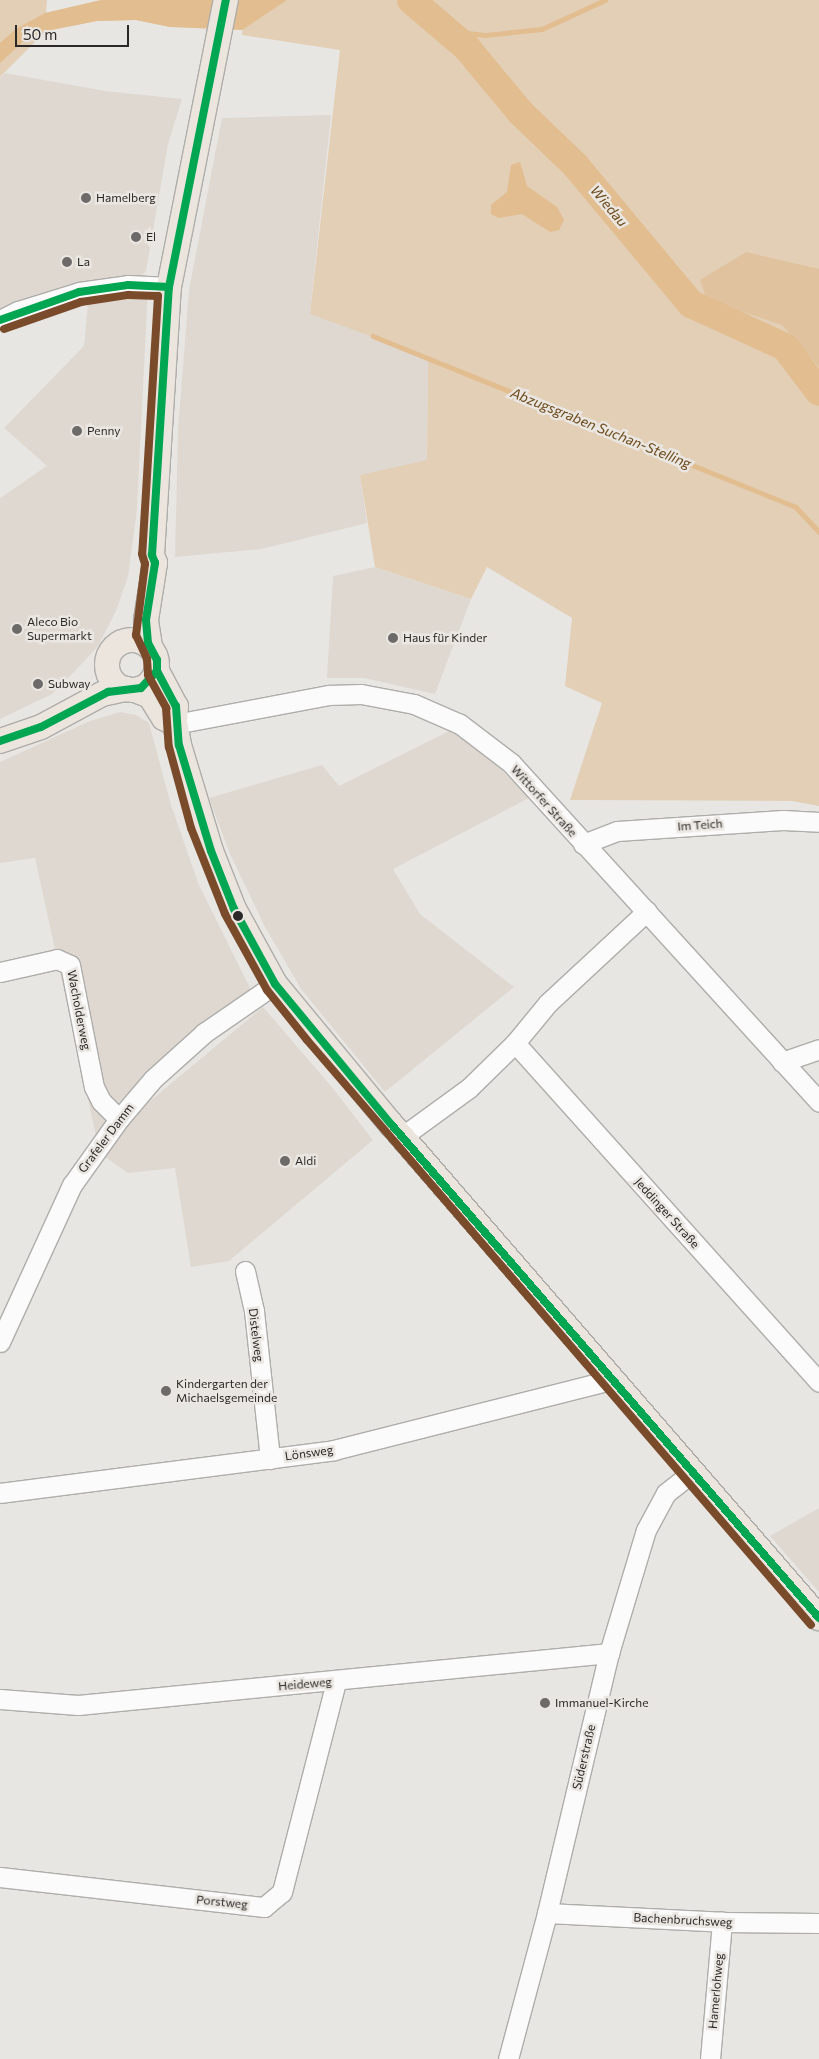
<!DOCTYPE html>
<meta charset="utf-8">
<style>
body{margin:0}
#map{position:relative;width:819px;height:2059px;overflow:hidden;background:#e8e6e3;font-family:Commissioner,sans-serif}
div>[style]{position:absolute}
.built>*{inset:0;background:#dfd8d1}
.green>*{inset:0;background:#e2cfb6}
.forest>*{inset:0;background:#e0c39e}
.water>*{inset:0;background:#e2bd8f}
.stream>*{height:4.5px;margin:-2.25px;padding:0 2.25px;transform-origin:2.25px;border-radius:2.25px;background:#e2bd8f}
.river>*{height:28px;margin:-14px;padding:0 14px;transform-origin:14px;border-radius:14px;background:#e2bd8f}
.roads{filter:drop-shadow(1px 0 #aeadaa) drop-shadow(-1px 0 #aeadaa) drop-shadow(0 1px #aeadaa) drop-shadow(0 -1px #aeadaa)}
.minor>*{height:19px;margin:-9.5px;padding:0 9.5px;transform-origin:9.5px;border-radius:9.5px;background:#fcfbfb}
.major>*{height:24px;margin:-12px;padding:0 12px;transform-origin:12px;border-radius:12px;background:#ebe5dd}
.major>.ring{margin:-12px;padding:0;box-sizing:content-box;background:none;border:24px solid #ebe5dd;border-radius:50%}
.bus-1>*{height:8px;margin:-4px;padding:0 4px;transform-origin:4px;border-radius:4px;background:#00a651}
.bus-2>*{height:8px;margin:-4px;padding:0 4px;transform-origin:4px;border-radius:4px;background:#7a4b2a}
.dots>*{width:14px;height:14px;translate:-50% -50%;box-sizing:border-box;border:2px solid #eae6e1;border-radius:50%}
span{translate:-50% -50%;white-space:nowrap;text-align:center;line-height:1.15;-webkit-text-stroke:5px #eae6e1;paint-order:stroke}
.poi-label{font-size:12px;color:#2b2927}
.left{translate:0 -50%;text-align:left}
.street-label{font-size:12px;color:#2b2927}
.water-label{font-size:14px;color:#6c4918;font-style:italic}
.scale{position:absolute;left:15px;top:25px;width:114px;height:22px;box-sizing:border-box;border:2px solid #2b2927;border-top:0;padding-left:6px;font-size:15px;line-height:18px;white-space:nowrap;color:#2b2927;-webkit-text-stroke:4px #eae6e1;paint-order:stroke}
</style>
<div id="map">
<div class="built">
<div style="clip-path:polygon(5px 73px,105px 91px,182px 99px,168px 144px,146px 271px,140px 277px,0 316px,0 78px)"></div>
<div style="clip-path:polygon(331px 115px,310px 313px,428px 356px,427px 461px,360px 475px,367px 523px,262px 549px,175px 557px,178px 430px,189px 290px,222px 118px)"></div>
<div style="clip-path:polygon(127px 288px,148px 288px,137px 509px,128px 577px,116px 611px,98px 646px,75px 671px,52px 694px,0 719px,0 498px,47px 466px,4px 428px,84px 346px,88px 303px)"></div>
<div style="clip-path:polygon(375px 567px,471px 599px,435px 694px,364px 678px,327px 678px,333px 576px)"></div>
<div style="clip-path:polygon(120px 712px,136px 715px,149px 723px,171px 805px,199px 885px,252px 992px,139px 1082px,117px 1104px,96px 1136px,35px 858px,0 863px,0 762px,90px 721px)"></div>
<div style="clip-path:polygon(453px 729px,479px 747px,529px 798px,393px 869px,420px 914px,514px 987px,385px 1092px,301px 989px,264px 925px,230px 854px,209px 798px,322px 765px,339px 786px)"></div>
<div style="clip-path:polygon(263px 1007px,331px 1086px,373px 1140px,229px 1261px,191px 1267px,175px 1168px,128px 1173px,104px 1156px,132px 1116px)"></div>
<div style="clip-path:polygon(819px 1508px,819px 1592px,770px 1536px)"></div>
</div>
<div class="green">
<div style="clip-path:polygon(0 0,47px 0,46px 13px,101px 0,170px 27px,136px 20px,97px 21px,46px 31px,0 77px)"></div>
<div style="clip-path:polygon(245px 0,819px 0,819px 806px,792px 801px,570px 800px,602px 703px,565px 686px,572px 618px,487px 567px,471px 599px,375px 567px,360px 475px,427px 460px,428px 357px,310px 314px,340px 50px,242px 35px)"></div>
</div>
<div class="forest">
<div style="clip-path:polygon(746px 252px,819px 269px,819px 367px,782px 325px,707px 300px,700px 280px)"></div>
</div>
<div class="water">
<div style="clip-path:polygon(101px 0,287px 0,242px 30px,170px 27px,136px 20px,97px 21px,46px 31px,28px 37px,0 63px,0 43px,16px 29px,45px 13px)"></div>
<div style="clip-path:polygon(520px 162px,527px 186px,557px 207px,564px 220px,559px 230px,550px 232px,522px 214px,499px 218px,491px 214px,491px 205px,507px 192px,511px 165px)"></div>
</div>
<div class="stream">
<div style="left:448px;top:31px;width:37px;rotate:6deg"></div>
<div style="left:485px;top:35px;width:57px;rotate:-6deg"></div>
<div style="left:542px;top:29px;width:69px;rotate:-24.7deg"></div>
<div style="left:373px;top:336px;width:456px;rotate:22deg"></div>
<div style="left:796px;top:507px;width:34px;rotate:47deg"></div>
</div>
<div class="river">
<div style="left:411px;top:0;width:74px;rotate:40.6deg"></div>
<div style="left:467px;top:48px;width:85px;rotate:50.3deg"></div>
<div style="left:521px;top:113px;width:76px;rotate:43.9deg"></div>
<div style="left:576px;top:166px;width:180px;rotate:50.2deg"></div>
<div style="left:691px;top:304px;width:103px;rotate:24.6deg"></div>
<div style="left:785px;top:347px;width:56px;rotate:52.9deg"></div>
</div>
<div class="roads">
<div class="minor">
<div style="left:0;top:320px;width:20px;rotate:-27deg"></div>
<div style="left:18px;top:311px;width:64px;rotate:-17.3deg"></div>
<div style="left:79px;top:292px;width:49px;rotate:-8.1deg"></div>
<div style="left:128px;top:285px;width:41px;rotate:2.8deg"></div>
<div style="left:175px;top:724px;width:157px;rotate:-10.7deg"></div>
<div style="left:329px;top:695px;width:32px;rotate:-2deg"></div>
<div style="left:361px;top:694px;width:54px;rotate:10.7deg"></div>
<div style="left:414px;top:704px;width:50px;rotate:23.5deg"></div>
<div style="left:460px;top:724px;width:64px;rotate:37.4deg"></div>
<div style="left:511px;top:763px;width:458px;rotate:47.7deg"></div>
<div style="left:583px;top:844px;width:36px;rotate:-21deg"></div>
<div style="left:617px;top:831px;width:166px;rotate:-3.8deg"></div>
<div style="left:783px;top:820px;width:36px;rotate:3deg"></div>
<div style="left:0;top:972px;width:58px;rotate:-12.8deg"></div>
<div style="left:57px;top:959px;width:14px;rotate:25deg"></div>
<div style="left:70px;top:965px;width:124px;rotate:78.9deg"></div>
<div style="left:94px;top:1087px;width:16px;rotate:63deg"></div>
<div style="left:101px;top:1101px;width:25px;rotate:45deg"></div>
<div style="left:515px;top:1043px;width:52px;rotate:-50.5deg"></div>
<div style="left:548px;top:1003px;width:135px;rotate:-42.9deg"></div>
<div style="left:782px;top:1062px;width:39px;rotate:-19deg"></div>
<div style="left:403px;top:1136px;width:82px;rotate:-36deg"></div>
<div style="left:469px;top:1088px;width:64px;rotate:-44.4deg"></div>
<div style="left:515px;top:1043px;width:455px;rotate:48.1deg"></div>
<div style="left:245px;top:1271px;width:41px;rotate:77.3deg"></div>
<div style="left:254px;top:1311px;width:149px;rotate:83.8deg"></div>
<div style="left:0;top:1342px;width:173px;rotate:-65.4deg"></div>
<div style="left:72px;top:1185px;width:81px;rotate:-54.5deg"></div>
<div style="left:119px;top:1119px;width:52px;rotate:-49.6deg"></div>
<div style="left:153px;top:1079px;width:69px;rotate:-42deg"></div>
<div style="left:204px;top:1033px;width:86px;rotate:-34.6deg"></div>
<div style="left:0;top:1493px;width:337px;rotate:-7.3deg"></div>
<div style="left:334px;top:1450px;width:286px;rotate:-14.2deg"></div>
<div style="left:0;top:1699px;width:78px;rotate:4.4deg"></div>
<div style="left:78px;top:1705px;width:534px;rotate:-5.59deg"></div>
<div style="left:0;top:1877px;width:266px;rotate:6.5deg"></div>
<div style="left:264px;top:1907px;width:23px;rotate:-40deg"></div>
<div style="left:282px;top:1892px;width:218px;rotate:-75.6deg"></div>
<div style="left:547px;top:1913px;width:175px;rotate:2.9deg"></div>
<div style="left:722px;top:1922px;width:97px;rotate:0.6deg"></div>
<div style="left:508px;top:2059px;width:151px;rotate:-75deg"></div>
<div style="left:547px;top:1913px;width:267px;rotate:-76.6deg"></div>
<div style="left:609px;top:1653px;width:128px;rotate:-73.3deg"></div>
<div style="left:646px;top:1530px;width:42px;rotate:-61.6deg"></div>
<div style="left:666px;top:1493px;width:34px;rotate:-38deg"></div>
<div style="left:710px;top:2059px;width:138px;rotate:-85deg"></div>
</div>
<div class="major">
<div class="ring" style="left:107px;top:640px;width:26px;height:26px"></div>
<div style="left:150px;top:646px;width:26px;rotate:-99deg"></div>
<div style="left:146px;top:620px;width:58px;rotate:-81deg"></div>
<div style="left:155px;top:563px;width:9px;rotate:-111deg"></div>
<div style="left:152px;top:555px;width:269px;rotate:-86.4deg"></div>
<div style="left:169px;top:287px;width:293px;rotate:-78.8deg"></div>
<div style="left:157px;top:671px;width:40px;rotate:62deg"></div>
<div style="left:176px;top:706px;width:16px;rotate:94deg"></div>
<div style="left:175px;top:722px;width:23px;rotate:80deg"></div>
<div style="left:179px;top:745px;width:111px;rotate:73.2deg"></div>
<div style="left:211px;top:851px;width:62px;rotate:68.4deg"></div>
<div style="left:234px;top:909px;width:85px;rotate:61.3deg"></div>
<div style="left:275px;top:984px;width:182px;rotate:50.4deg"></div>
<div style="left:391px;top:1124px;width:654px;rotate:49.09deg"></div>
<div style="left:135px;top:690px;width:16px;rotate:22deg"></div>
<div style="left:150px;top:696px;width:26px;rotate:58deg"></div>
<div style="left:164px;top:718px;width:13px;rotate:29deg"></div>
<div style="left:0;top:741px;width:43px;rotate:-18.9deg"></div>
<div style="left:41px;top:727px;width:69px;rotate:-28.4deg"></div>
<div style="left:102px;top:694px;width:25px;rotate:-12deg"></div>
</div>
</div>
<div class="bus-1">
<div style="left:0;top:320px;width:84px;rotate:-19.5deg"></div>
<div style="left:79px;top:292px;width:49px;rotate:-8.1deg"></div>
<div style="left:128px;top:285px;width:41px;rotate:2.8deg"></div>
<div style="left:157px;top:671px;width:40px;rotate:62deg"></div>
<div style="left:176px;top:706px;width:39px;rotate:86deg"></div>
<div style="left:179px;top:745px;width:111px;rotate:73.2deg"></div>
<div style="left:211px;top:851px;width:62px;rotate:68.4deg"></div>
<div style="left:234px;top:909px;width:85px;rotate:61.3deg"></div>
<div style="left:275px;top:984px;width:182px;rotate:50.4deg"></div>
<div style="left:391px;top:1124px;width:654px;rotate:49.09deg"></div>
<div style="left:0;top:741px;width:43px;rotate:-18.9deg"></div>
<div style="left:41px;top:727px;width:76px;rotate:-27.6deg"></div>
<div style="left:108px;top:692px;width:33px;rotate:-7deg"></div>
<div style="left:141px;top:688px;width:23px;rotate:-47deg"></div>
<div style="left:157px;top:671px;width:11px;rotate:-90deg"></div>
<div style="left:157px;top:660px;width:19px;rotate:-118deg"></div>
<div style="left:148px;top:643px;width:23px;rotate:-95deg"></div>
<div style="left:146px;top:620px;width:58px;rotate:-81deg"></div>
<div style="left:155px;top:563px;width:9px;rotate:-111deg"></div>
<div style="left:152px;top:555px;width:269px;rotate:-86.4deg"></div>
<div style="left:169px;top:287px;width:293px;rotate:-78.8deg"></div>
</div>
<div class="bus-2">
<div style="left:4px;top:329px;width:82px;rotate:-19.3deg"></div>
<div style="left:81px;top:302px;width:48px;rotate:-8.5deg"></div>
<div style="left:128px;top:295px;width:30px;rotate:2deg"></div>
<div style="left:158px;top:296px;width:258px;rotate:93.5deg"></div>
<div style="left:142px;top:554px;width:10px;rotate:73deg"></div>
<div style="left:145px;top:564px;width:72px;rotate:97.2deg"></div>
<div style="left:136px;top:635px;width:26px;rotate:65deg"></div>
<div style="left:147px;top:659px;width:16px;rotate:86deg"></div>
<div style="left:148px;top:675px;width:38px;rotate:61deg"></div>
<div style="left:166px;top:708px;width:39px;rotate:86deg"></div>
<div style="left:169px;top:747px;width:84px;rotate:74.8deg"></div>
<div style="left:191px;top:828px;width:92px;rotate:68.4deg"></div>
<div style="left:225px;top:914px;width:87px;rotate:61.1deg"></div>
<div style="left:267px;top:990px;width:64px;rotate:51.3deg"></div>
<div style="left:307px;top:1040px;width:772px;rotate:49.25deg"></div>
</div>
<div class="dots">
<div style="left:86px;top:198px;background:#6d6b69"></div>
<div style="left:136px;top:237px;background:#6d6b69"></div>
<div style="left:67px;top:262px;background:#6d6b69"></div>
<div style="left:77px;top:431px;background:#6d6b69"></div>
<div style="left:17px;top:629px;background:#6d6b69"></div>
<div style="left:393px;top:638px;background:#6d6b69"></div>
<div style="left:38px;top:684px;background:#6d6b69"></div>
<div style="left:238px;top:916px;background:#2b2927"></div>
<div style="left:285px;top:1161px;background:#6d6b69"></div>
<div style="left:166px;top:1391px;background:#6d6b69"></div>
<div style="left:545px;top:1703px;background:#6d6b69"></div>
</div>
<div class="poi-label">
<span class="left" style="left:96px;top:198px">Hamelberg</span>
<span class="left" style="left:146px;top:237px">El</span>
<span class="left" style="left:77px;top:262px">La</span>
<span class="left" style="left:87px;top:431px">Penny</span>
<span class="left" style="left:27px;top:629px">Aleco Bio<br>Supermarkt</span>
<span class="left" style="left:403px;top:638px">Haus für Kinder</span>
<span class="left" style="left:48px;top:684px">Subway</span>
<span class="left" style="left:295px;top:1161px">Aldi</span>
<span class="left" style="left:176px;top:1391px">Kindergarten der<br>Michaelsgemeinde</span>
<span class="left" style="left:555px;top:1703px">Immanuel-Kirche</span>
</div>
<div class="street-label">
<span style="left:544px;top:801px;rotate:48deg">Wittorfer Straße</span>
<span style="left:700px;top:825px;rotate:-4deg">Im Teich</span>
<span style="left:79px;top:1010px;rotate:79deg">Wacholderweg</span>
<span style="left:106px;top:1138px;rotate:-53deg">Grafeler Damm</span>
<span style="left:667px;top:1213px;rotate:48deg">Jeddinger Straße</span>
<span style="left:256px;top:1335px;rotate:83deg">Distelweg</span>
<span style="left:309px;top:1453px;rotate:-8deg">Lönsweg</span>
<span style="left:305px;top:1684px;rotate:-5deg">Heideweg</span>
<span style="left:584px;top:1757px;rotate:-77deg">Süderstraße</span>
<span style="left:222px;top:1902px;rotate:6deg">Porstweg</span>
<span style="left:683px;top:1920px;rotate:3deg">Bachenbruchsweg</span>
<span style="left:716px;top:1991px;rotate:-85deg">Hamerlohweg</span>
</div>
<div class="water-label">
<span style="left:609px;top:206px;rotate:50deg">Wiedau</span>
<span style="left:601px;top:428px;rotate:22deg">Abzugsgraben Suchan-Stelling</span>
</div>
<div class="scale">50 m</div>
</div>
